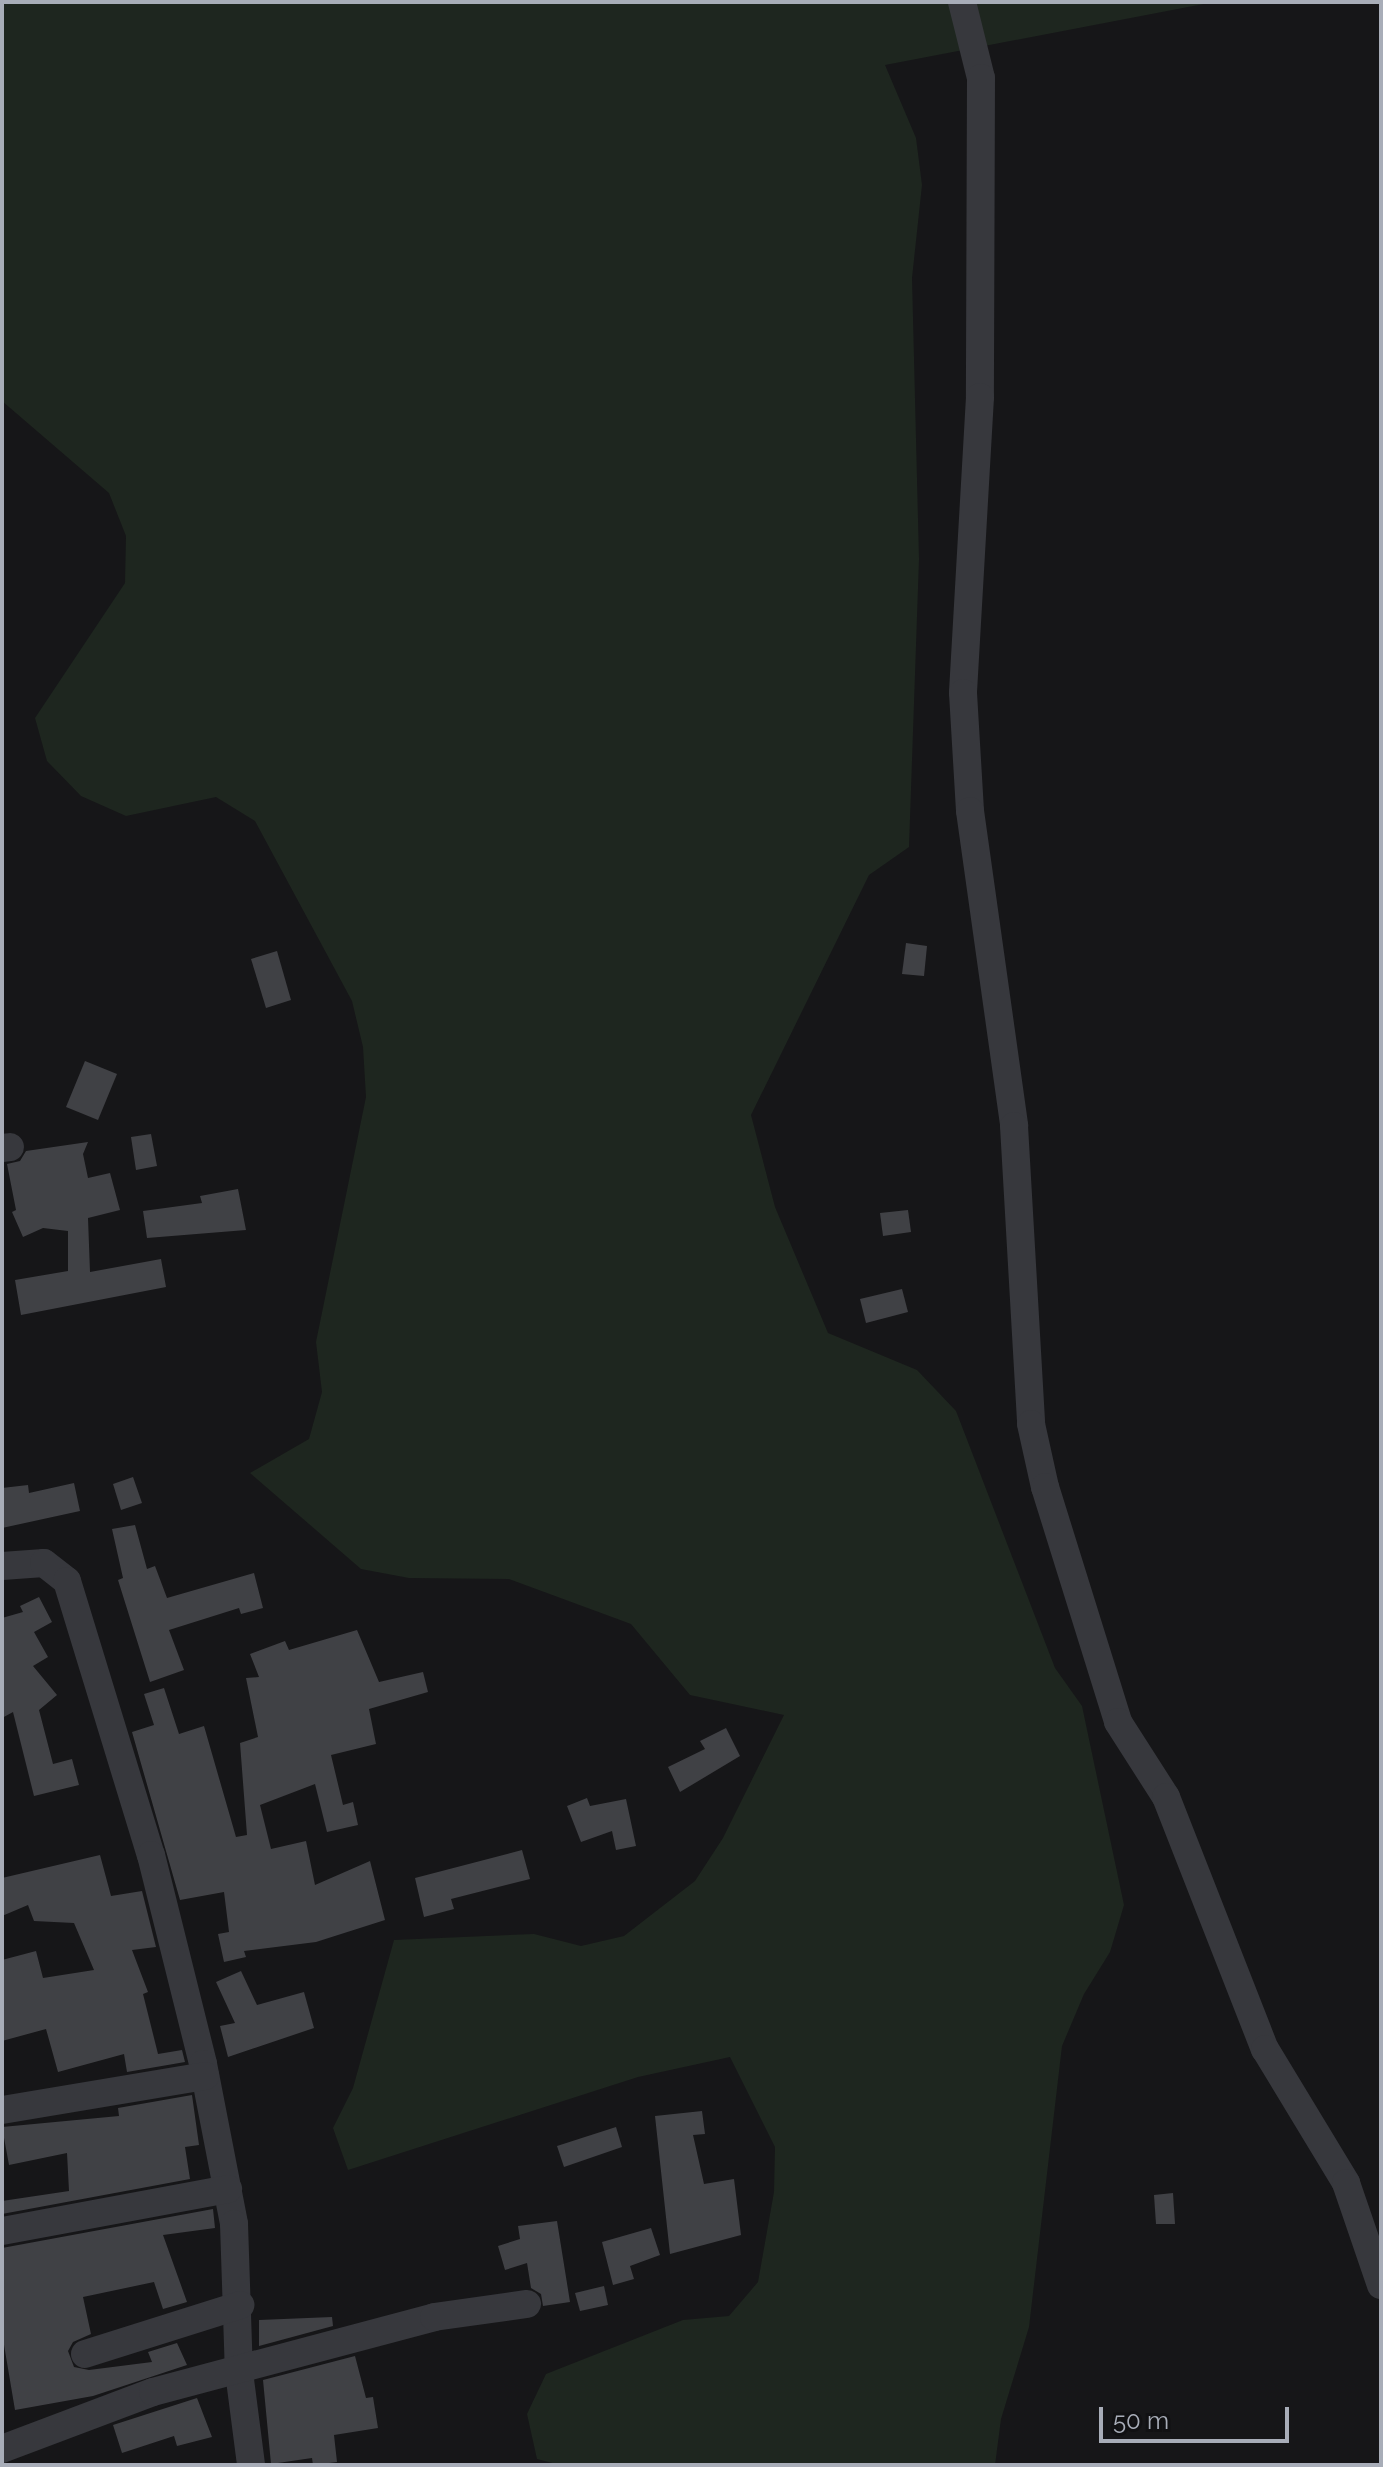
<!DOCTYPE html>
<style>
body{margin:0}
#map{position:relative;width:1383px;height:2467px;overflow:hidden;background:#161618;font-family:Raleway,sans-serif}
div>[style]{position:absolute}
.green>*{inset:0;background:#1e261f}
.building>*{inset:0;background:#404145}
.minor>*{height:28px;margin:-14px;padding:0 14px;transform-origin:14px;border-radius:14px;background:#37383d}
span{translate:-50% -50%;white-space:nowrap;text-align:center;line-height:1.15;-webkit-text-stroke:6px #111113;paint-order:stroke}
.frame{position:absolute;inset:0;border:4px solid #a8adb8;pointer-events:none}
.scale{position:absolute;left:1099px;top:2407px;width:190px;height:36px;box-sizing:border-box;border:4px solid #a8adb8;border-top:0;padding-left:10px;font-size:24px;line-height:28px;white-space:nowrap;color:#a8adb8;-webkit-text-stroke:6px #111113;paint-order:stroke}
</style>
<div id="map">
<div class="green">
<div style="clip-path:polygon(2px 2px,1214px 2px,885px 65px,916px 138px,922px 185px,912px 278px,919px 559px,909px 847px,869px 875px,751px 1115px,775px 1207px,828px 1333px,917px 1370px,956px 1411px,1055px 1668px,1082px 1706px,1124px 1905px,1110px 1952px,1084px 1994px,1062px 2046px,1029px 2327px,1001px 2419px,995px 2465px,560px 2465px,537px 2459px,527px 2414px,546px 2374px,683px 2320px,729px 2316px,758px 2282px,774px 2192px,775px 2147px,730px 2057px,638px 2077px,348px 2170px,333px 2128px,353px 2088px,394px 1940px,534px 1934px,581px 1946px,624px 1936px,695px 1881px,723px 1838px,784px 1715px,690px 1695px,631px 1624px,509px 1579px,409px 1578px,361px 1569px,250px 1473px,309px 1439px,322px 1392px,316px 1342px,366px 1097px,363px 1047px,352px 1001px,255px 821px,216px 797px,126px 816px,81px 796px,47px 761px,35px 718px,125px 583px,126px 536px,109px 493px,2px 401px)"></div>
</div>
<div class="building">
<div style="clip-path:polygon(906px 943px,927px 946px,924px 976px,902px 974px)"></div>
<div style="clip-path:polygon(277px 951px,291px 1000px,266px 1008px,251px 959px)"></div>
<div style="clip-path:polygon(85px 1061px,117px 1074px,98px 1120px,66px 1107px)"></div>
<div style="clip-path:polygon(151px 1134px,157px 1166px,136px 1170px,131px 1137px)"></div>
<div style="clip-path:polygon(88px 1142px,83px 1154px,88px 1178px,110px 1173px,120px 1210px,88px 1218px,90px 1272px,161px 1259px,166px 1287px,21px 1315px,15px 1280px,68px 1271px,68px 1231px,43px 1228px,23px 1237px,12px 1212px,16px 1210px,7px 1164px,20px 1161px,26px 1151px)"></div>
<div style="clip-path:polygon(238px 1189px,246px 1230px,147px 1238px,143px 1211px,202px 1203px,200px 1196px)"></div>
<div style="clip-path:polygon(908px 1210px,911px 1232px,883px 1236px,880px 1213px)"></div>
<div style="clip-path:polygon(902px 1289px,908px 1312px,866px 1323px,860px 1299px)"></div>
<div style="clip-path:polygon(133px 1477px,142px 1503px,121px 1510px,113px 1484px)"></div>
<div style="clip-path:polygon(74px 1483px,80px 1511px,2px 1528px,2px 1488px,28px 1485px,29px 1493px)"></div>
<div style="clip-path:polygon(135px 1525px,147px 1569px,155px 1566px,167px 1598px,254px 1573px,263px 1608px,241px 1614px,239px 1608px,169px 1630px,184px 1670px,150px 1682px,118px 1580px,123px 1578px,112px 1529px)"></div>
<div style="clip-path:polygon(39px 1597px,52px 1622px,34px 1632px,48px 1657px,33px 1666px,57px 1695px,39px 1710px,53px 1764px,72px 1759px,79px 1785px,34px 1796px,13px 1712px,2px 1718px,2px 1618px,23px 1612px,20px 1606px)"></div>
<div style="clip-path:polygon(357px 1630px,379px 1682px,423px 1672px,428px 1692px,369px 1709px,376px 1744px,331px 1755px,343px 1805px,353px 1802px,358px 1825px,327px 1832px,315px 1784px,260px 1805px,271px 1849px,306px 1841px,315px 1885px,370px 1861px,385px 1920px,316px 1942px,244px 1951px,246px 1957px,224px 1962px,218px 1934px,229px 1932px,224px 1892px,180px 1900px,132px 1732px,154px 1725px,144px 1694px,164px 1688px,179px 1734px,204px 1726px,236px 1837px,247px 1835px,240px 1743px,258px 1737px,246px 1678px,259px 1677px,250px 1654px,285px 1641px,289px 1650px)"></div>
<div style="clip-path:polygon(726px 1728px,740px 1756px,680px 1792px,668px 1767px,705px 1749px,700px 1741px)"></div>
<div style="clip-path:polygon(587px 1798px,590px 1806px,626px 1799px,636px 1846px,616px 1850px,612px 1831px,581px 1842px,567px 1806px)"></div>
<div style="clip-path:polygon(522px 1850px,530px 1879px,451px 1899px,454px 1909px,424px 1917px,415px 1878px)"></div>
<div style="clip-path:polygon(100px 1855px,111px 1896px,142px 1891px,156px 1947px,132px 1950px,148px 1992px,143px 1994px,158px 2054px,182px 2050px,185px 2062px,127px 2072px,124px 2054px,58px 2072px,46px 2029px,2px 2041px,2px 1960px,36px 1951px,43px 1978px,94px 1970px,74px 1923px,34px 1921px,28px 1905px,2px 1916px,2px 1878px)"></div>
<div style="clip-path:polygon(241px 1971px,257px 2005px,304px 1992px,314px 2028px,228px 2057px,220px 2026px,235px 2023px,216px 1982px)"></div>
<div style="clip-path:polygon(192px 2095px,199px 2145px,185px 2147px,190px 2179px,2px 2214px,2px 2201px,69px 2191px,67px 2153px,9px 2165px,2px 2127px,119px 2116px,118px 2108px)"></div>
<div style="clip-path:polygon(702px 2111px,705px 2134px,693px 2135px,704px 2184px,734px 2179px,741px 2235px,670px 2254px,655px 2116px)"></div>
<div style="clip-path:polygon(616px 2127px,622px 2147px,564px 2167px,557px 2146px)"></div>
<div style="clip-path:polygon(1173px 2193px,1175px 2224px,1156px 2224px,1154px 2195px)"></div>
<div style="clip-path:polygon(213px 2209px,215px 2228px,163px 2235px,187px 2302px,163px 2309px,154px 2282px,83px 2297px,91px 2334px,73px 2342px,68px 2351px,74px 2367px,89px 2370px,152px 2362px,148px 2352px,177px 2343px,187px 2365px,93px 2396px,15px 2410px,2px 2333px,2px 2248px)"></div>
<div style="clip-path:polygon(557px 2221px,570px 2302px,543px 2306px,541px 2294px,531px 2288px,527px 2263px,505px 2270px,498px 2246px,520px 2239px,518px 2226px)"></div>
<div style="clip-path:polygon(651px 2228px,660px 2255px,630px 2266px,634px 2279px,613px 2285px,602px 2242px)"></div>
<div style="clip-path:polygon(604px 2286px,608px 2305px,580px 2311px,575px 2293px)"></div>
<div style="clip-path:polygon(332px 2317px,333px 2326px,259px 2346px,259px 2320px)"></div>
<div style="clip-path:polygon(355px 2356px,366px 2398px,373px 2397px,378px 2428px,334px 2435px,337px 2462px,313px 2465px,312px 2458px,271px 2464px,263px 2380px)"></div>
<div style="clip-path:polygon(197px 2398px,212px 2437px,177px 2446px,174px 2436px,122px 2453px,113px 2425px)"></div>
</div>
<div class="minor">
<div style="left:962px;top:2px;width:78px;rotate:76deg"></div>
<div style="left:981px;top:78px;width:319px;rotate:90.2deg"></div>
<div style="left:980px;top:397px;width:296px;rotate:93.3deg"></div>
<div style="left:963px;top:693px;width:118px;rotate:86.6deg"></div>
<div style="left:970px;top:811px;width:318px;rotate:82deg"></div>
<div style="left:1014px;top:1126px;width:298px;rotate:86.7deg"></div>
<div style="left:1031px;top:1424px;width:65px;rotate:77.5deg"></div>
<div style="left:1045px;top:1487px;width:246px;rotate:72.7deg"></div>
<div style="left:1118px;top:1722px;width:89px;rotate:57.4deg"></div>
<div style="left:1166px;top:1797px;width:271px;rotate:68.6deg"></div>
<div style="left:1265px;top:2049px;width:157px;rotate:58.8deg"></div>
<div style="left:1346px;top:2183px;width:108px;rotate:71.1deg"></div>
<div style="left:2px;top:1148px;width:8px;rotate:-7deg"></div>
<div style="left:2px;top:1566px;width:42px;rotate:-4.1deg"></div>
<div style="left:44px;top:1563px;width:29px;rotate:38deg"></div>
<div style="left:67px;top:1581px;width:287px;rotate:73deg"></div>
<div style="left:151px;top:1855px;width:215px;rotate:76deg"></div>
<div style="left:203px;top:2064px;width:163px;rotate:79deg"></div>
<div style="left:234px;top:2224px;width:148px;rotate:88.1deg"></div>
<div style="left:239px;top:2372px;width:94px;rotate:82.6deg"></div>
<div style="left:2px;top:2110px;width:206px;rotate:-9.5deg"></div>
<div style="left:2px;top:2231px;width:230px;rotate:-10.5deg"></div>
<div style="left:85px;top:2354px;width:163px;rotate:-17.5deg"></div>
<div style="left:2px;top:2449px;width:161px;rotate:-20.7deg"></div>
<div style="left:153px;top:2392px;width:291px;rotate:-14.9deg"></div>
<div style="left:434px;top:2317px;width:94px;rotate:-8deg"></div>
</div>
<div class="frame"></div>
<div class="scale">50 m</div>
</div>
